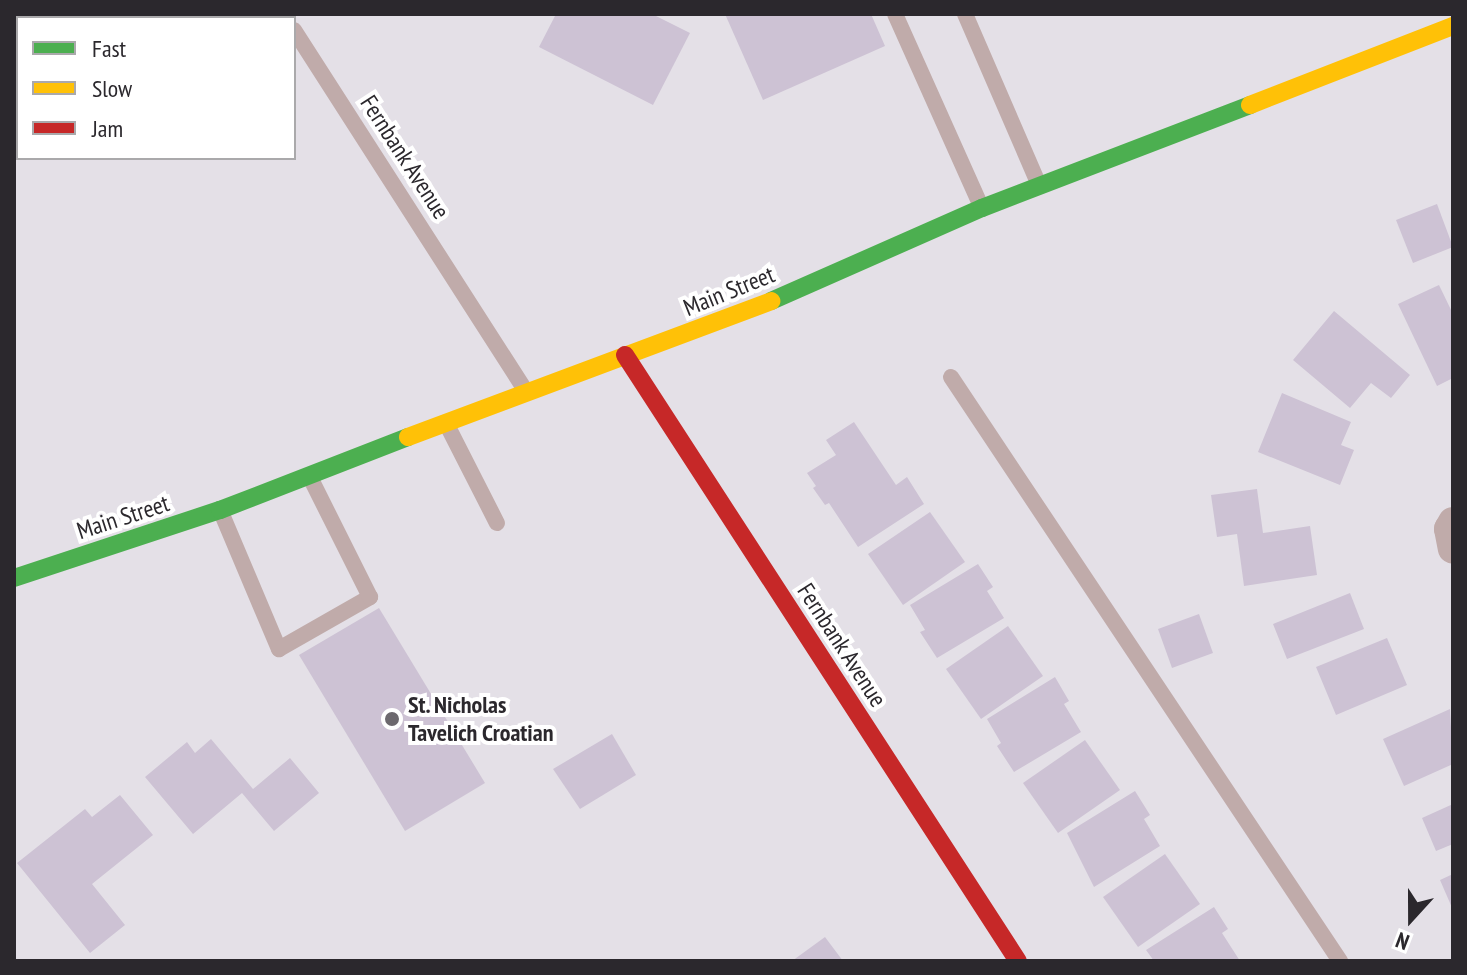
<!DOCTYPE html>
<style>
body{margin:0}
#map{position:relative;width:1467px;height:975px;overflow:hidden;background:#e4e0e7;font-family:"PT Sans Narrow",sans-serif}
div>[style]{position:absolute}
.building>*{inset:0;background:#cdc2d4}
.lane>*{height:16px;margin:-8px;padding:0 8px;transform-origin:8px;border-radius:8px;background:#c0abaa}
.street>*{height:30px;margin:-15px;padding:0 15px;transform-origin:15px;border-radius:15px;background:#c0abaa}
.fast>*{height:18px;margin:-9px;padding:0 9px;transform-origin:9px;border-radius:9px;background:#4caf50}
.slow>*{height:18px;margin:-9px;padding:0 9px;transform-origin:9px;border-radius:9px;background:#ffc107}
.jam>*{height:18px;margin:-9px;padding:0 9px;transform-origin:9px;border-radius:9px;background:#c62828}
.dots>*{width:22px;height:22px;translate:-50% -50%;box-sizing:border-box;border:4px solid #fff;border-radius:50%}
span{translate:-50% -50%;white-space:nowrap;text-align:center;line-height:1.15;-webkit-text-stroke:8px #fff;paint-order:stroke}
.street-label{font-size:24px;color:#2b282d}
.poi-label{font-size:24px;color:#2b282d;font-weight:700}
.left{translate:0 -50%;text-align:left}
.frame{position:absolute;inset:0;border:16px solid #2b282d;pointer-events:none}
.legend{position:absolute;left:16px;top:16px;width:280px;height:144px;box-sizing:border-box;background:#fff;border:2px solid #aaa9ab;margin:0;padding:10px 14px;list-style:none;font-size:24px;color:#2b282d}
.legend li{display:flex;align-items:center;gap:16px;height:40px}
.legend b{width:40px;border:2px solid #aaa9ab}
.north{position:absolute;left:1371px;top:879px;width:80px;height:80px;-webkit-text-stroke:6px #fff;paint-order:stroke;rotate:201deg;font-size:22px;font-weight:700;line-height:32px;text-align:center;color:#2b282d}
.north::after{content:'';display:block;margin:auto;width:28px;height:36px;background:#2b282d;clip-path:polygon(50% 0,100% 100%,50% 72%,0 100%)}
</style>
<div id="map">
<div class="building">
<div style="clip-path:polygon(556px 14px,652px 14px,690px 33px,653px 105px,539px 47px)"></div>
<div style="clip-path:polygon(725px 14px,871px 14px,885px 46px,763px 100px)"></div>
<div style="clip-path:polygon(1437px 204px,1453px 247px,1413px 263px,1396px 220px)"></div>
<div style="clip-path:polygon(1439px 285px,1453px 314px,1453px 378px,1437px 386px,1398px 304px)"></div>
<div style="clip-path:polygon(1334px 311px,1410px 375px,1391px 398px,1371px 383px,1350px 408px,1293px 360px)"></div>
<div style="clip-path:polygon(1282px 393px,1351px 422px,1341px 445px,1354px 450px,1340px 485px,1258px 452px)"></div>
<div style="clip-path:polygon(854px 422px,896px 485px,907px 477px,924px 504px,858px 547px,829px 503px,825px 505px,813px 488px,816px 486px,807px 473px,836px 455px,826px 440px)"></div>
<div style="clip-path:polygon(1257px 489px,1263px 533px,1310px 526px,1317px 575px,1244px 586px,1237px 534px,1217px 537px,1211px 495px)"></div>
<div style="clip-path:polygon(930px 512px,965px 562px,903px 605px,868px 554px)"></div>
<div style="clip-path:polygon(978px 564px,993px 587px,987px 591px,1004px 618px,937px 658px,920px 632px,925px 630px,910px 605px)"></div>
<div style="clip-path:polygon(1350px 593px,1364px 629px,1287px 659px,1273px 624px)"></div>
<div style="clip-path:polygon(379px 608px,485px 783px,405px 831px,299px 655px)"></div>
<div style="clip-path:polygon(1199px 614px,1213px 653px,1172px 668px,1158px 629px)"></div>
<div style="clip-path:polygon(1008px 626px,1043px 676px,981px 719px,946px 669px)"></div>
<div style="clip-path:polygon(1387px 638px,1407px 685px,1336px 715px,1316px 667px)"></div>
<div style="clip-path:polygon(1055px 677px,1069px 701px,1064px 704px,1081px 732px,1014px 772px,997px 746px,1001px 743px,987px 719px)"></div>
<div style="clip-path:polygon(1450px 709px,1453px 764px,1404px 786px,1383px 739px)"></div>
<div style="clip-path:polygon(612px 734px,636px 775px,580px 809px,553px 769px)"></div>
<div style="clip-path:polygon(211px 739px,253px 789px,290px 758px,319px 793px,274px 831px,242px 793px,193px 834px,145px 777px,187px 742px,195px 753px)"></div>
<div style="clip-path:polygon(1085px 740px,1120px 790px,1058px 833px,1023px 783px)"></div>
<div style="clip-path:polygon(1135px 791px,1150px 815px,1144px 819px,1160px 846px,1094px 887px,1067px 833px)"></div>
<div style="clip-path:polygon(120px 795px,153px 835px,92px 884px,125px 925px,90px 953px,17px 863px,85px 809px,92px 817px)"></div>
<div style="clip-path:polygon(1453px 804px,1453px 844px,1436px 851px,1422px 818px)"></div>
<div style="clip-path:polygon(1165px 854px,1200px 904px,1138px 947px,1103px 897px)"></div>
<div style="clip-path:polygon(1453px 874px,1453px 910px,1440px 880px)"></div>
<div style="clip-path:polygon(1214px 907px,1228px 929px,1222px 933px,1240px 961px,1154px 961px,1146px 950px)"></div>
<div style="clip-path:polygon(825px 937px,843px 961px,792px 961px)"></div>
</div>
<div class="lane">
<div style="left:284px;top:14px;width:4px;rotate:63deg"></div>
<div style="left:895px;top:14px;width:210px;rotate:65.9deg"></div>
<div style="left:965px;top:14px;width:186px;rotate:66.6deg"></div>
<div style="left:294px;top:30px;width:430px;rotate:57.3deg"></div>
<div style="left:951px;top:377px;width:702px;rotate:56.33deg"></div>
<div style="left:447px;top:425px;width:110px;rotate:63deg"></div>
<div style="left:221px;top:512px;width:149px;rotate:67.1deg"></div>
<div style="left:279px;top:649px;width:105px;rotate:-29.7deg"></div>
<div style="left:370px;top:597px;width:134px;rotate:-116.6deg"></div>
</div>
<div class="street">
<div style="left:1453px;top:522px;width:8px;rotate:120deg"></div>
<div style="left:1449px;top:529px;width:20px;rotate:79deg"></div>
</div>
<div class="fast">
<div style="left:771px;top:301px;width:231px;rotate:-23.8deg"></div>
<div style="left:982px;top:208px;width:287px;rotate:-21deg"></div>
<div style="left:14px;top:578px;width:217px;rotate:-18.3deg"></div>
<div style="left:220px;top:510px;width:202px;rotate:-21.2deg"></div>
</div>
<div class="slow">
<div style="left:1250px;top:105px;width:218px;rotate:-21.3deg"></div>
<div style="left:408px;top:437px;width:388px;rotate:-20.5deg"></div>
</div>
<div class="jam">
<div style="left:625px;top:355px;width:722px;rotate:57.04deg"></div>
</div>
<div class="dots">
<div style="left:392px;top:719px;background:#6c686e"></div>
</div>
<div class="street-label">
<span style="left:405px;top:157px;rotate:57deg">Fernbank Avenue</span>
<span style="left:729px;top:291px;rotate:-22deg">Main Street</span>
<span style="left:123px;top:517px;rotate:-18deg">Main Street</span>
<span style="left:842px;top:645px;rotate:57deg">Fernbank Avenue</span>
</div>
<div class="poi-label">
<span class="left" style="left:408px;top:719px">St. Nicholas<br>Tavelich Croatian</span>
</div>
<div class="frame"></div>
<ul class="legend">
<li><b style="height:10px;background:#4caf50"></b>Fast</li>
<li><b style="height:10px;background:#ffc107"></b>Slow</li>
<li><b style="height:10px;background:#c62828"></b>Jam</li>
</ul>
<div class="north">N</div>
</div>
